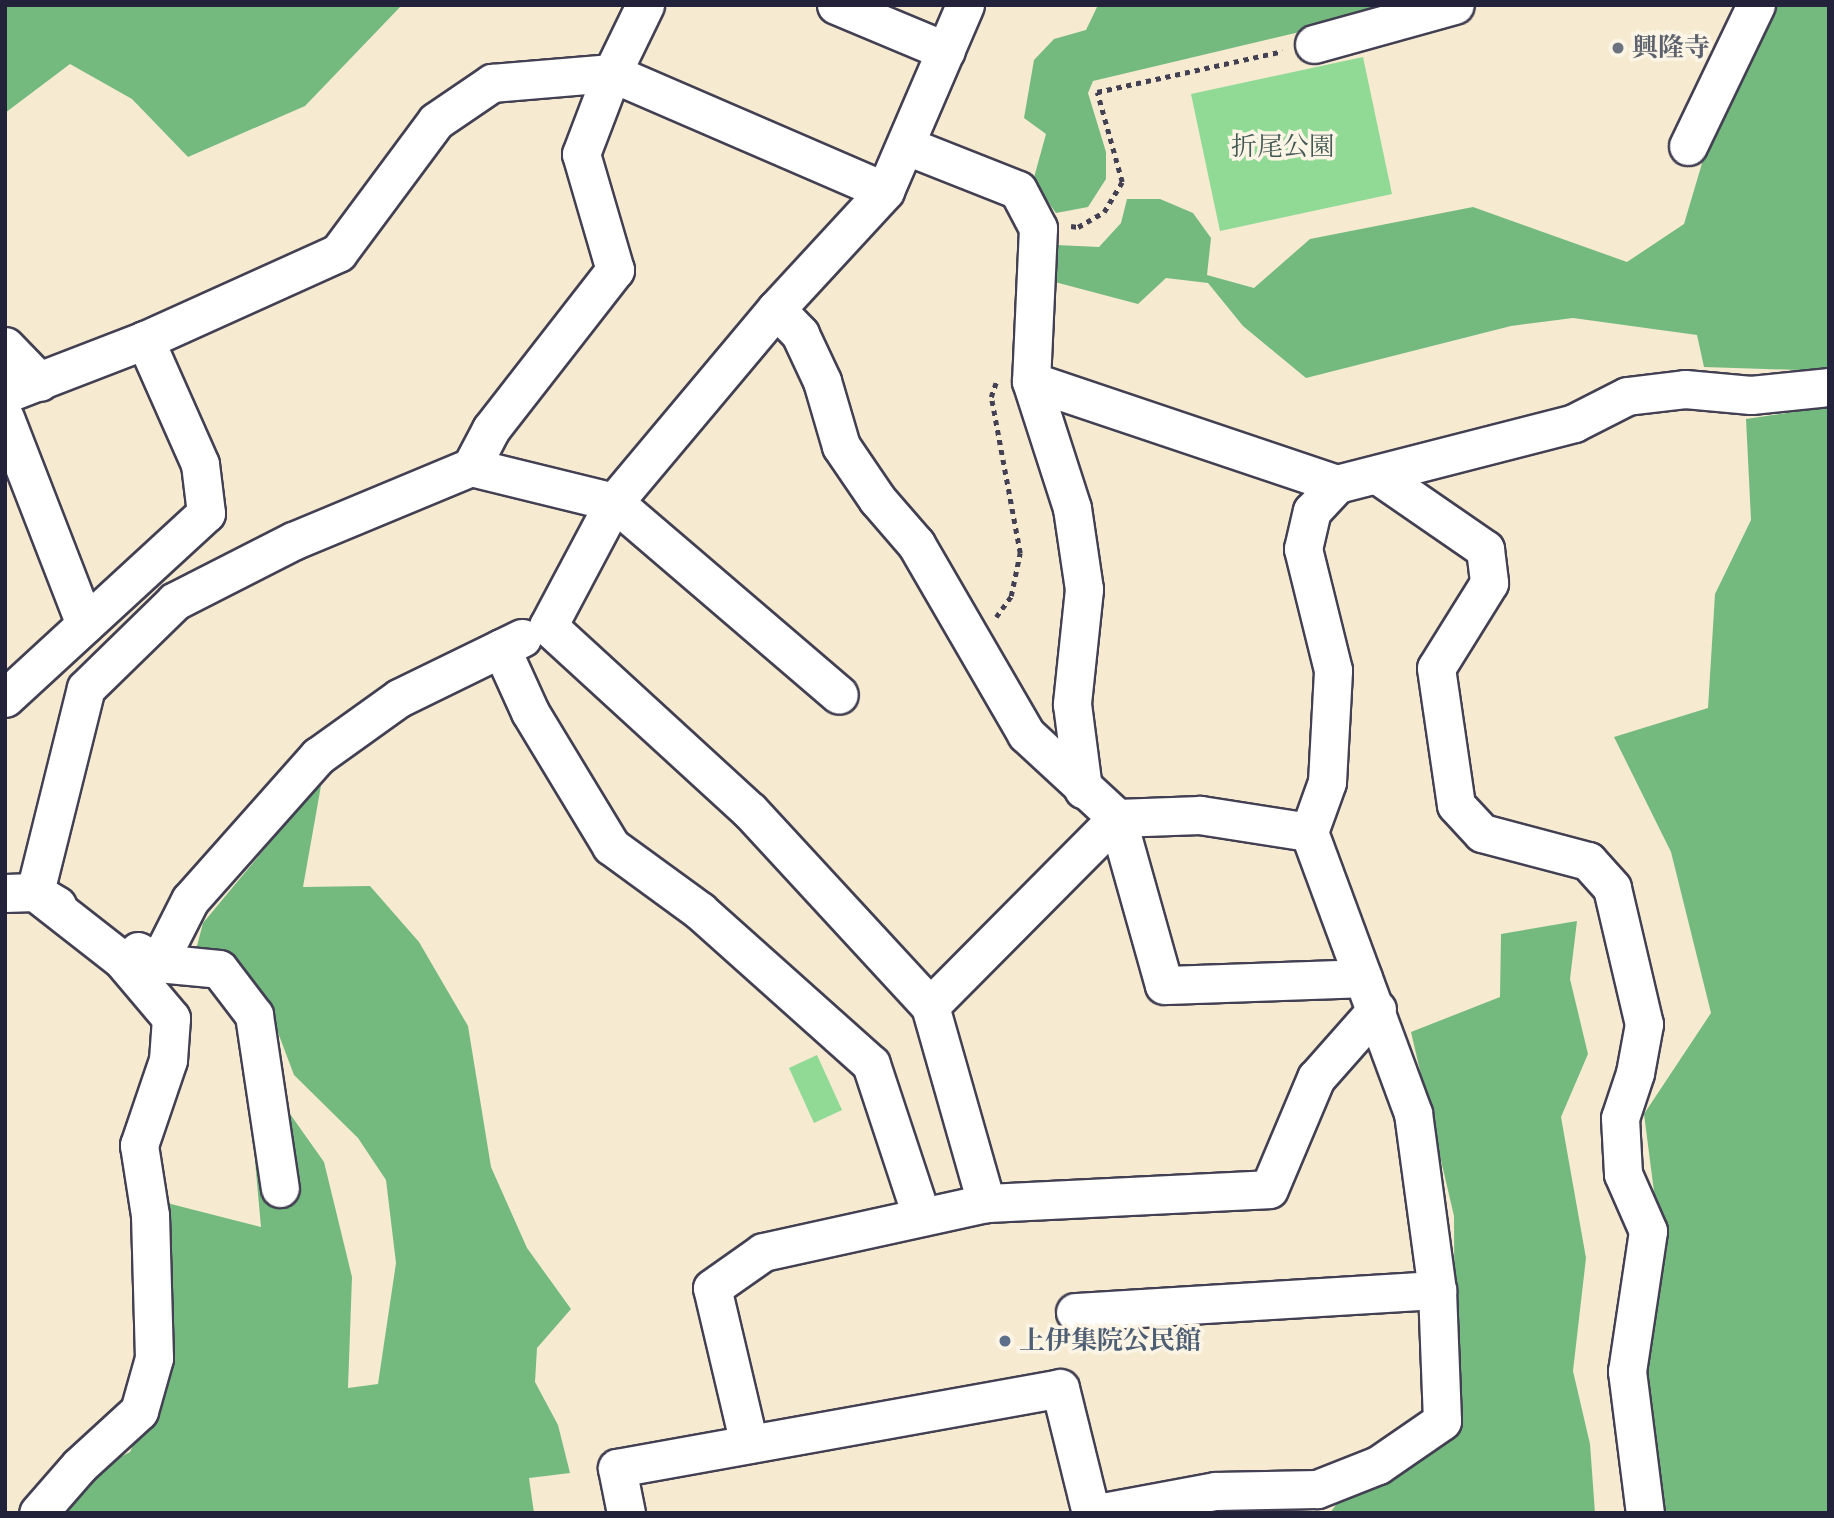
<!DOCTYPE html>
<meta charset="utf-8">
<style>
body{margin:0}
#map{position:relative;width:1834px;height:1518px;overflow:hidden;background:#f6ead1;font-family:"IM FELL French Canon","Noto Serif JP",serif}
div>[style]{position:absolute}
.green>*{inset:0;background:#90da96}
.forest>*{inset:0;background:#74ba7f}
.path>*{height:4.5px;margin-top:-2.25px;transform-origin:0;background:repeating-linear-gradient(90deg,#424052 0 5px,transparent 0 10px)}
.roads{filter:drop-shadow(2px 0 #424052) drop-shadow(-2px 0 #424052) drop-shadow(0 2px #424052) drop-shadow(0 -2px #424052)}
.minor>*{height:37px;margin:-18.5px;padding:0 18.5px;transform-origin:18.5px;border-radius:18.5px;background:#fff}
.dots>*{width:19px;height:19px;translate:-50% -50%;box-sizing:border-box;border:4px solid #fcf5e5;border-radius:50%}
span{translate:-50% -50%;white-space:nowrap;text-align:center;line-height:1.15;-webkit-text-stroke:7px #fcf5e5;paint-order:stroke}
.worship-label{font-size:26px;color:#5b616d;font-weight:700}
.left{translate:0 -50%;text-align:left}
.park-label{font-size:26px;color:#435956}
.service-label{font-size:26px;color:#4e5e75;font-weight:700}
.frame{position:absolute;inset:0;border:7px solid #22223b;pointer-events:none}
</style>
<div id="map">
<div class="green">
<div style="clip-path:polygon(1363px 57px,1392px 194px,1220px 231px,1191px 94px)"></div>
<div style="clip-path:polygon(817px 1055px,842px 1110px,814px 1123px,789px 1068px)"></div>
</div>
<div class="forest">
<div style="clip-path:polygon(5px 5px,402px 5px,305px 106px,188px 157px,132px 99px,70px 64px,5px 113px)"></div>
<div style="clip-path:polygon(1098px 5px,1414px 5px,1093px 81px,1088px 93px,1106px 152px,1106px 179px,1088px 207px,1056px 213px,1033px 181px,1046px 134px,1024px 118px,1034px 60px,1054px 39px,1086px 30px)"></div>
<div style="clip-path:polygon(1764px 5px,1829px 5px,1829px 371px,1704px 367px,1697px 335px,1573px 318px,1511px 326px,1306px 378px,1243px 326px,1208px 283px,1166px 278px,1138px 304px,1051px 281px,1056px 245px,1099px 247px,1121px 223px,1127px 199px,1160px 199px,1193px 213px,1211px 238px,1207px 275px,1254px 288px,1310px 239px,1473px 207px,1627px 262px,1684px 224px,1719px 106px)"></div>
<div style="clip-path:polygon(1829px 407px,1829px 1513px,1660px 1513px,1644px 1448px,1646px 1315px,1661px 1246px,1644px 1114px,1711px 1013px,1671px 852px,1614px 737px,1708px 708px,1715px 594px,1751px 520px,1746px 419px)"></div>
<div style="clip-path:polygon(322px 780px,303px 887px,370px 886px,419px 942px,468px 1026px,491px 1167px,527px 1248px,571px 1309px,537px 1348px,535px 1382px,558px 1425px,570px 1473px,529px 1478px,534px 1513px,66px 1513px,66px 1485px,130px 1452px,165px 1375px,167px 1203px,261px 1227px,249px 1094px,266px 1080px,324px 1162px,352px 1277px,348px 1388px,378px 1384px,396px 1263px,386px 1180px,358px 1138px,294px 1075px,274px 1022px,240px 989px,193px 961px,203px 923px)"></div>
<div style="clip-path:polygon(1577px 921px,1570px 979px,1588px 1054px,1561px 1117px,1586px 1258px,1573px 1371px,1590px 1444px,1595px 1513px,1330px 1513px,1343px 1495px,1455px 1435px,1454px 1216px,1411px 1032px,1500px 997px,1501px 934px)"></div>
</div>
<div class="path">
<div style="left:1071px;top:226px;width:7px;rotate:8deg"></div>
<div style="left:1078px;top:227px;width:30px;rotate:-30deg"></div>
<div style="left:1104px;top:212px;width:35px;rotate:-59deg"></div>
<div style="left:1122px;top:182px;width:93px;rotate:-105.5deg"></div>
<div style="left:1097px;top:92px;width:190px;rotate:-12.4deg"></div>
<div style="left:996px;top:617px;width:26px;rotate:-54deg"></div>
<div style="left:1011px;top:596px;width:44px;rotate:-78.2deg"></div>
<div style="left:1020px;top:553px;width:159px;rotate:-100.5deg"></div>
<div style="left:991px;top:397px;width:18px;rotate:-71deg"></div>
</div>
<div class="roads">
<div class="minor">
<div style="left:836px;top:5px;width:119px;rotate:22.7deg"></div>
<div style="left:965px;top:5px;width:202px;rotate:113.3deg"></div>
<div style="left:885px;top:191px;width:161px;rotate:132.7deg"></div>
<div style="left:776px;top:309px;width:252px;rotate:130deg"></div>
<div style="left:614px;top:502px;width:140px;rotate:118deg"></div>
<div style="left:548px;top:626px;width:274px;rotate:42.5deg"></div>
<div style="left:750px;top:811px;width:265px;rotate:47.3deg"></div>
<div style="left:930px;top:1006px;width:205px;rotate:74.1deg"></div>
<div style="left:1314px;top:44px;width:146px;rotate:-15.5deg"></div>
<div style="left:907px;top:146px;width:119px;rotate:21.6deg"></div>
<div style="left:1018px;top:190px;width:43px;rotate:62.2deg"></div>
<div style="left:1038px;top:228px;width:153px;rotate:92.6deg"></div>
<div style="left:1031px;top:381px;width:133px;rotate:72.1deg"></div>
<div style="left:1072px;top:508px;width:82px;rotate:81.6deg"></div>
<div style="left:1084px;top:589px;width:116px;rotate:96deg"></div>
<div style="left:1072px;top:704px;width:86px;rotate:82.6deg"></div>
<div style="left:1688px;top:146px;width:157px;rotate:-64.3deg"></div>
<div style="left:776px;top:309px;width:35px;rotate:46deg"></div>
<div style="left:800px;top:334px;width:52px;rotate:64.9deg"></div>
<div style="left:822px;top:381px;width:68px;rotate:73.7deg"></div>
<div style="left:841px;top:446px;width:64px;rotate:55.8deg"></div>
<div style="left:877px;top:499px;width:60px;rotate:49.1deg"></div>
<div style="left:916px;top:544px;width:220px;rotate:59.9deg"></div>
<div style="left:1026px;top:734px;width:124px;rotate:42.7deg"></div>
<div style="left:1117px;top:818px;width:173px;rotate:74.3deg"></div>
<div style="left:1164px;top:985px;width:199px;rotate:-2deg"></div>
<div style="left:5px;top:346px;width:50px;rotate:45.8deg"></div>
<div style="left:1031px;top:381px;width:323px;rotate:18.6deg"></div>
<div style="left:5px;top:394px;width:150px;rotate:-21.1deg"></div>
<div style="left:145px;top:340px;width:212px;rotate:-24.3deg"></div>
<div style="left:338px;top:253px;width:164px;rotate:-53.4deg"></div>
<div style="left:436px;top:121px;width:68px;rotate:-34.2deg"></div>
<div style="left:492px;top:83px;width:120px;rotate:-4.8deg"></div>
<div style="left:612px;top:73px;width:297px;rotate:23.4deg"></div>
<div style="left:5px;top:418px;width:221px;rotate:68.8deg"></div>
<div style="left:471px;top:467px;width:43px;rotate:-62.2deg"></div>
<div style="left:491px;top:429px;width:202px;rotate:-52.1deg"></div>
<div style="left:615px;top:270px;width:121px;rotate:-106.3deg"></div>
<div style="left:581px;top:154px;width:87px;rotate:-69.1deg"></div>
<div style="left:612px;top:73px;width:76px;rotate:-64.1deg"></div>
<div style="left:1379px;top:476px;width:129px;rotate:34.6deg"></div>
<div style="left:1485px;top:549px;width:34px;rotate:83deg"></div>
<div style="left:1489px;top:583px;width:100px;rotate:121.9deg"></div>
<div style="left:1436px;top:668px;width:138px;rotate:81.7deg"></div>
<div style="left:1456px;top:805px;width:38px;rotate:47deg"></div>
<div style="left:1482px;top:833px;width:110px;rotate:14.8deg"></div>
<div style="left:1588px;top:861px;width:36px;rotate:48deg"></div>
<div style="left:1612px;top:888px;width:140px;rotate:76.8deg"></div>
<div style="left:1644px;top:1024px;width:50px;rotate:100.4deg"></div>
<div style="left:1635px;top:1073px;width:47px;rotate:108.4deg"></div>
<div style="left:1620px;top:1118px;width:56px;rotate:86.9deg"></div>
<div style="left:1623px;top:1174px;width:62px;rotate:66.3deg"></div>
<div style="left:1648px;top:1231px;width:142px;rotate:98.5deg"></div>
<div style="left:1627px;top:1371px;width:143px;rotate:82.8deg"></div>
<div style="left:501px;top:648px;width:70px;rotate:65.6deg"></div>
<div style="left:530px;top:712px;width:157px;rotate:58.8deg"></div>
<div style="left:611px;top:846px;width:110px;rotate:36.1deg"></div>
<div style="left:700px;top:911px;width:229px;rotate:41.8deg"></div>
<div style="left:871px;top:1064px;width:159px;rotate:71.7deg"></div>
<div style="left:5px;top:698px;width:273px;rotate:-42.6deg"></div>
<div style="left:206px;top:513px;width:49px;rotate:-97deg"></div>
<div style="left:200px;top:464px;width:136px;rotate:-113.9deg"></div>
<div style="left:1309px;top:832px;width:53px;rotate:-70.2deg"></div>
<div style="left:1327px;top:782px;width:112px;rotate:-86.9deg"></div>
<div style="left:1333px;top:670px;width:125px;rotate:-103.9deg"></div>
<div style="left:1303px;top:549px;width:39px;rotate:-77deg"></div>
<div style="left:1312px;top:511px;width:37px;rotate:-47deg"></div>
<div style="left:1337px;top:484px;width:245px;rotate:-14.4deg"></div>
<div style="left:1574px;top:423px;width:59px;rotate:-27deg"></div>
<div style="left:1627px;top:396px;width:58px;rotate:-6.9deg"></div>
<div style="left:1685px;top:389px;width:66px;rotate:5.2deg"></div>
<div style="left:1751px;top:395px;width:78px;rotate:-5.9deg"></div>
<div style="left:35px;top:892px;width:210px;rotate:-76deg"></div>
<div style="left:86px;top:688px;width:124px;rotate:-44.3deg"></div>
<div style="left:175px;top:601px;width:132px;rotate:-27deg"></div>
<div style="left:293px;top:541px;width:193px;rotate:-22.6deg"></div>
<div style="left:471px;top:467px;width:147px;rotate:13.8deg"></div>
<div style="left:614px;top:502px;width:296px;rotate:40.6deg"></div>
<div style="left:35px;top:892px;width:110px;rotate:38deg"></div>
<div style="left:122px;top:960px;width:76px;rotate:49.8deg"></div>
<div style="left:171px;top:1018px;width:42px;rotate:94.1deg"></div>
<div style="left:168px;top:1060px;width:90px;rotate:108.8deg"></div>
<div style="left:139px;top:1145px;width:71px;rotate:81.1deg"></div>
<div style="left:150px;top:1215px;width:143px;rotate:88.4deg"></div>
<div style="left:154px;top:1358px;width:55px;rotate:105.8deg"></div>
<div style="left:139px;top:1411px;width:81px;rotate:137.5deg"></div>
<div style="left:79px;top:1466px;width:62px;rotate:131.1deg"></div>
<div style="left:5px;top:893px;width:30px;rotate:-2deg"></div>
<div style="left:35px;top:892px;width:26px;rotate:31deg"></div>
<div style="left:138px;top:951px;width:23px;rotate:31deg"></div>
<div style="left:158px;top:963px;width:61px;rotate:5.6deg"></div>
<div style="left:219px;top:969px;width:58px;rotate:52.7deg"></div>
<div style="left:254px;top:1015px;width:175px;rotate:81.5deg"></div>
<div style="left:158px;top:963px;width:71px;rotate:-63.1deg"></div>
<div style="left:190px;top:900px;width:193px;rotate:-48.4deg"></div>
<div style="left:318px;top:756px;width:100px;rotate:-35.6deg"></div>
<div style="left:399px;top:698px;width:137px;rotate:-26deg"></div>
<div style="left:930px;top:1006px;width:265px;rotate:-45.2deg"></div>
<div style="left:1117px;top:818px;width:83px;rotate:-2.1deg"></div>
<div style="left:1200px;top:815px;width:110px;rotate:8.9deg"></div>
<div style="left:1309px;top:832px;width:300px;rotate:69.7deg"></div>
<div style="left:1413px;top:1113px;width:179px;rotate:82.3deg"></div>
<div style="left:1437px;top:1290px;width:131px;rotate:87.8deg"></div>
<div style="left:1442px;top:1421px;width:78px;rotate:145.5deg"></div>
<div style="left:1378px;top:1465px;width:66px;rotate:158.5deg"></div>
<div style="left:1317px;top:1489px;width:102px;rotate:178.9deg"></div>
<div style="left:1215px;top:1491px;width:120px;rotate:169.4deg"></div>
<div style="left:1075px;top:1312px;width:363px;rotate:-3.5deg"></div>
<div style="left:749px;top:1444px;width:160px;rotate:-103.3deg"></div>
<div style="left:712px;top:1288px;width:62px;rotate:-35.2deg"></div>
<div style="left:763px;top:1252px;width:228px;rotate:-12.4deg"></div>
<div style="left:986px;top:1203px;width:283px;rotate:-2.8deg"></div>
<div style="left:1269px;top:1189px;width:121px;rotate:-67.1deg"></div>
<div style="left:1316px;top:1078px;width:92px;rotate:-48.5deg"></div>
<div style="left:626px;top:1513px;width:46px;rotate:-101.3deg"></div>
<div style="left:617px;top:1468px;width:450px;rotate:-10.2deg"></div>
<div style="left:1060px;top:1388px;width:129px;rotate:76.1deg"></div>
</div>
</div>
<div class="dots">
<div style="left:1618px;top:48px;background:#6b7280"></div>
<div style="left:1005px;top:1341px;background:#5c6f8a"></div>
</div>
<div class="worship-label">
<span class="left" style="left:1632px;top:48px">興隆寺</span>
</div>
<div class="park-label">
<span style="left:1283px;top:147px">折尾公園</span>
</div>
<div class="service-label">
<span class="left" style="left:1019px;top:1341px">上伊集院公民館</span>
</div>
<div class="frame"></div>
</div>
